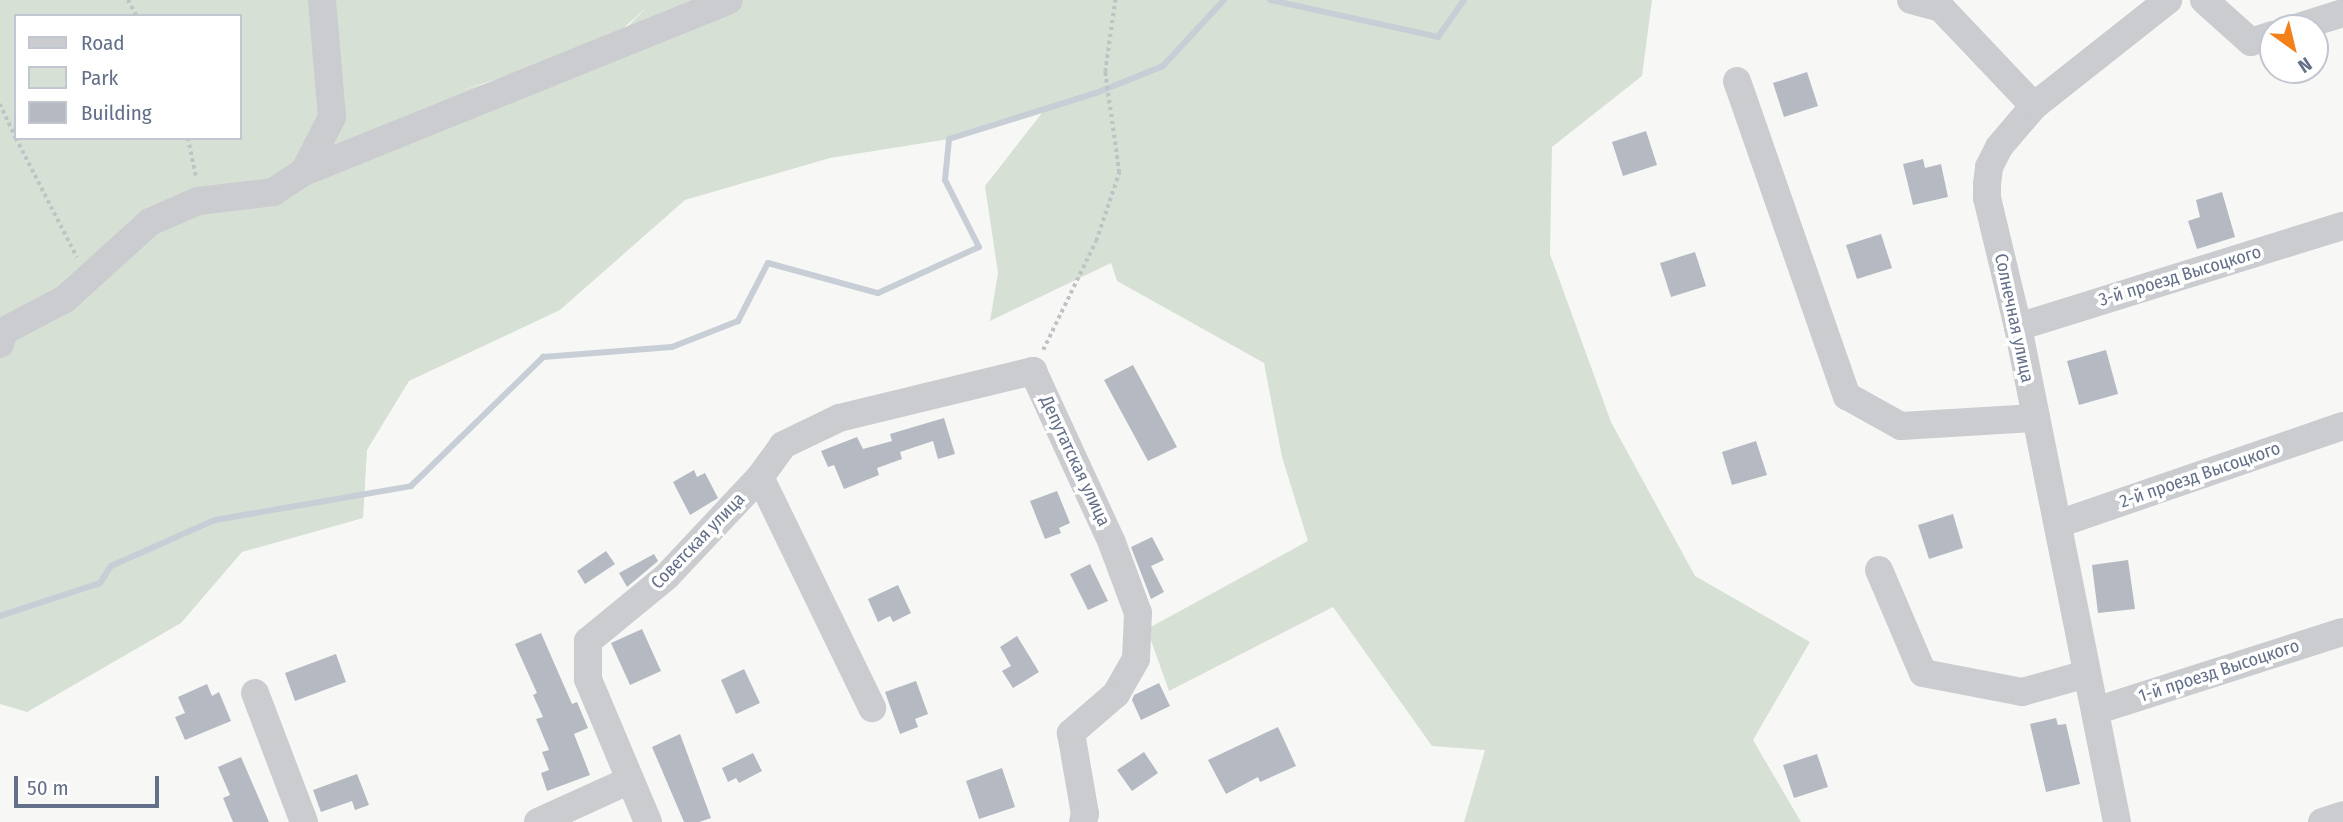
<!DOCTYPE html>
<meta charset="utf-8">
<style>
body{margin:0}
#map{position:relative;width:2343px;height:822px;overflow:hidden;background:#f7f8f5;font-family:"Fira Sans Condensed",sans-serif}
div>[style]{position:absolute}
.green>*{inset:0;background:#d7e0d5}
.stream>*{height:6px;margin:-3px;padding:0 3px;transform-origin:3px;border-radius:3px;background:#c7ced5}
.building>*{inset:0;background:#b4b9c2}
.path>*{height:3.5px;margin-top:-1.75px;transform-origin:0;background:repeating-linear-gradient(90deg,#c0c2c5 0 3.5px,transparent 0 7px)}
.minor>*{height:28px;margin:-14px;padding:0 14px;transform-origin:14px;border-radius:14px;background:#caccd0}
span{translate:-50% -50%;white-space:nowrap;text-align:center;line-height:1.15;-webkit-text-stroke:7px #fff;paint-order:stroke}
.street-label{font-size:18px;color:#647089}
.legend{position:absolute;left:14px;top:14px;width:228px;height:126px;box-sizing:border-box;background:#fff;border:2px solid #c1c6d0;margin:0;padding:9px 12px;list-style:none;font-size:21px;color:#647089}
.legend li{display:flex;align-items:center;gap:14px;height:35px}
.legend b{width:35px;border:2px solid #c1c6d0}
.north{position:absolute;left:2259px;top:14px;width:70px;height:70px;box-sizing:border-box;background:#fff;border:2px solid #c1c6d0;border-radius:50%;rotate:146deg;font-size:19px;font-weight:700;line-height:28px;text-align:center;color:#647089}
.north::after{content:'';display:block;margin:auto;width:24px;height:32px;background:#f48019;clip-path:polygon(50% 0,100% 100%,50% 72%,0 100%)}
.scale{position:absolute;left:14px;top:776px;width:145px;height:32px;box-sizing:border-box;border:4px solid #647089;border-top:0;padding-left:9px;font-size:21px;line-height:24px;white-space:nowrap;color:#647089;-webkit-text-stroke:5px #fff;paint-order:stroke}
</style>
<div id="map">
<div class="green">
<div style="clip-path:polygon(evenodd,0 0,1652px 0,1642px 76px,1552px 147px,1550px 254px,1611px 422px,1695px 576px,1810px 642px,1753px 740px,1801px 822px,1464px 822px,1485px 750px,1432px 746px,1333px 607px,1169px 691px,1147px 629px,1308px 541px,1282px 457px,1264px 363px,1117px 281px,1111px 263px,990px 321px,998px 273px,985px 186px,1045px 109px,949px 139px,830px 158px,685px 200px,560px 310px,409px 381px,367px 450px,363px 518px,242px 552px,181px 623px,27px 712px,0 704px,0 0,648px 6px,603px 51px,463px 90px,606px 44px,648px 6px,0 0,16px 16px,240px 16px,240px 138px,16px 138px,16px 16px)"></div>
</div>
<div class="stream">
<div style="left:1270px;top:0;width:172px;rotate:12.4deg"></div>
<div style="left:1438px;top:37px;width:45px;rotate:-54.9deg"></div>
<div style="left:0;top:616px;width:105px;rotate:-18.3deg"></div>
<div style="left:100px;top:583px;width:20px;rotate:-57deg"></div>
<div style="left:111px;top:566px;width:114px;rotate:-23.9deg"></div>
<div style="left:215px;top:520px;width:199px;rotate:-9.8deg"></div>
<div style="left:411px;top:486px;width:185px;rotate:-44.3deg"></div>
<div style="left:543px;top:357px;width:129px;rotate:-4.4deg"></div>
<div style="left:672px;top:347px;width:71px;rotate:-21.5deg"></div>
<div style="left:738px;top:321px;width:65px;rotate:-62.7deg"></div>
<div style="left:768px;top:263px;width:114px;rotate:15.3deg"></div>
<div style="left:878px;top:293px;width:111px;rotate:-24.5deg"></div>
<div style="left:979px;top:247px;width:75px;rotate:-116.9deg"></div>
<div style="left:945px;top:180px;width:41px;rotate:-84.4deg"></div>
<div style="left:949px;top:139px;width:154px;rotate:-17.4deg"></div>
<div style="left:1096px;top:93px;width:72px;rotate:-21.9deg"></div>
<div style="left:1163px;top:66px;width:90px;rotate:-47.3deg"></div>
</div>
<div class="building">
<div style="clip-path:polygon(1807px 72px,1818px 106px,1784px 117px,1773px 83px)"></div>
<div style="clip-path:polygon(1646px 131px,1657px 165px,1623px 176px,1612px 142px)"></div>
<div style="clip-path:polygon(1923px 159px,1925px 168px,1941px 164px,1948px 197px,1913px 205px,1903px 164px)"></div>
<div style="clip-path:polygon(2222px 192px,2235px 237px,2197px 249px,2188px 221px,2200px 217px,2196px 200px)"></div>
<div style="clip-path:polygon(1881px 234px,1892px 268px,1857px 279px,1846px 245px)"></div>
<div style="clip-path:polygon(1695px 252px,1706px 286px,1671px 297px,1660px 263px)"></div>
<div style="clip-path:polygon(2106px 350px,2118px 394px,2079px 405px,2067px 361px)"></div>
<div style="clip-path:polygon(1133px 365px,1177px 447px,1148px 461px,1104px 380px)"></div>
<div style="clip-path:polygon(944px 418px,955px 454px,938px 459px,933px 441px,900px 452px,902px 459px,877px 468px,879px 475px,844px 489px,834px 465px,828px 467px,821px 451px,857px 437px,863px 449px,892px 441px,890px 434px)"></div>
<div style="clip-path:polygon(1756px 441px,1767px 475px,1732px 485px,1722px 452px)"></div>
<div style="clip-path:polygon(694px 470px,697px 477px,705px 473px,718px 498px,690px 515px,673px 482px)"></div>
<div style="clip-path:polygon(1057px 491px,1070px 523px,1059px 528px,1061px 533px,1045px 539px,1030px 501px)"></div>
<div style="clip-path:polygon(1953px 514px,1963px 548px,1929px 559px,1918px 525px)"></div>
<div style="clip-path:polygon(1152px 537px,1164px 560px,1151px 566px,1164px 592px,1151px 599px,1131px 547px)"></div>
<div style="clip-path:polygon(606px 551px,615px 564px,585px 584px,577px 571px)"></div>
<div style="clip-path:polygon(654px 554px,658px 561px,627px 587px,619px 573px)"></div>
<div style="clip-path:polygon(2128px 560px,2135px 609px,2098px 613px,2092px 565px)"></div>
<div style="clip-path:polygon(1090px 564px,1108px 601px,1088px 610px,1070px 574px)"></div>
<div style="clip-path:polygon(898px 585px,911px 613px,893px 622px,890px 616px,878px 622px,868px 599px)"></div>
<div style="clip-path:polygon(642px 629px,661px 671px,630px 685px,611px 643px)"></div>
<div style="clip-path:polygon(541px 633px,572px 704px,577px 702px,588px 728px,574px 734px,590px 775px,547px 791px,541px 773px,549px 770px,542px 752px,549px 750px,536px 719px,543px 717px,533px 695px,537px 693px,515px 644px)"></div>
<div style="clip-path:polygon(1017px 636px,1039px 672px,1013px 688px,1002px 671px,1011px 666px,1000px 647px)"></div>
<div style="clip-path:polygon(336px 654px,346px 682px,295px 701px,285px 673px)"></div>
<div style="clip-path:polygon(744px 669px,760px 703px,736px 714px,721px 680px)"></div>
<div style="clip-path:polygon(916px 681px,928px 714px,915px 719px,918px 727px,900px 734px,885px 692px)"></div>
<div style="clip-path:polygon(1159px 683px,1170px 706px,1141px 720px,1132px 700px,1134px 695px)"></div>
<div style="clip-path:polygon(207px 684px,212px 696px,219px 692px,231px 721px,185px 740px,175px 717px,185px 713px,178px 697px)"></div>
<div style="clip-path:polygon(2056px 718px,2058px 725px,2066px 724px,2080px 784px,2046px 792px,2030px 724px)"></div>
<div style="clip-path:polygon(1278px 727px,1296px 766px,1260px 782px,1258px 777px,1226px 794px,1208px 760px)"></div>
<div style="clip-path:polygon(680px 734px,711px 818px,699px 822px,684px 822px,652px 747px)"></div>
<div style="clip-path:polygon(1144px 752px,1158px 773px,1132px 791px,1117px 770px)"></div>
<div style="clip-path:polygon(753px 753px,762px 771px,739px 783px,736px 778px,728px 782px,722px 768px)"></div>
<div style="clip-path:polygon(1817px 754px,1828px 787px,1794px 798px,1783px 765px)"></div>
<div style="clip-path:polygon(241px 757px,257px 794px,269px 822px,233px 822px,223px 798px,230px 795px,218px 767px)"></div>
<div style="clip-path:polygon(1002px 768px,1015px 807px,979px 819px,966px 781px)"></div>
<div style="clip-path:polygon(357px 774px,369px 805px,355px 810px,352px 801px,321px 812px,313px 790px)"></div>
</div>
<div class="path">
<div style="left:128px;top:0;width:18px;rotate:61deg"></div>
<div style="left:0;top:104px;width:38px;rotate:65deg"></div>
<div style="left:16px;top:138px;width:134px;rotate:62.9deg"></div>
<div style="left:188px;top:138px;width:40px;rotate:78deg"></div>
<div style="left:1043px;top:350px;width:121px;rotate:-64.1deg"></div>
<div style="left:1096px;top:241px;width:72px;rotate:-71.3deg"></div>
<div style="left:1119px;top:173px;width:102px;rotate:-97.9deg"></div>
<div style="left:1105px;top:72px;width:73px;rotate:-82.1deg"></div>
</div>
<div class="minor">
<div style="left:1911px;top:0;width:31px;rotate:15deg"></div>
<div style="left:1941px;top:8px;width:135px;rotate:46.5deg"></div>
<div style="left:2204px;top:0;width:63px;rotate:41.8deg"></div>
<div style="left:2251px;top:42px;width:23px;rotate:-18deg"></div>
<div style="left:2295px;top:28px;width:50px;rotate:-17.4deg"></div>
<div style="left:1737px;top:81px;width:334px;rotate:70.8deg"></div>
<div style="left:1847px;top:396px;width:62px;rotate:29.1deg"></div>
<div style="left:1901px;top:426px;width:135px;rotate:-3.4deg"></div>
<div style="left:304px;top:172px;width:62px;rotate:-63deg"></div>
<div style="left:332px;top:117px;width:117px;rotate:-94.9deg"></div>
<div style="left:2018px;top:327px;width:340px;rotate:-17.3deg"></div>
<div style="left:0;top:344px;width:14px;rotate:-73deg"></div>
<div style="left:4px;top:331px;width:69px;rotate:-27.7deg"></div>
<div style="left:65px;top:299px;width:115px;rotate:-42.2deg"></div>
<div style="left:150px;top:222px;width:52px;rotate:-23.6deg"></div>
<div style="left:198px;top:201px;width:76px;rotate:-6.8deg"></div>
<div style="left:273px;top:192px;width:37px;rotate:-33deg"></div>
<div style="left:304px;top:172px;width:458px;rotate:-22deg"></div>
<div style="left:760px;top:477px;width:257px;rotate:64.1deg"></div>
<div style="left:2058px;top:524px;width:301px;rotate:-19deg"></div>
<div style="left:1879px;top:570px;width:112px;rotate:66.9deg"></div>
<div style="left:1923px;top:673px;width:101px;rotate:10.9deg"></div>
<div style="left:2022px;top:692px;width:67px;rotate:-15.5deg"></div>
<div style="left:255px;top:693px;width:138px;rotate:69.2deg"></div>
<div style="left:2095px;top:711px;width:260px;rotate:-17.7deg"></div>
<div style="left:538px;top:822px;width:101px;rotate:-24.5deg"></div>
<div style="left:648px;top:822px;width:155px;rotate:-112.8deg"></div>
<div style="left:588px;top:679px;width:38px;rotate:-90deg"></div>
<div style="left:588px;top:641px;width:102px;rotate:-39.4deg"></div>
<div style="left:667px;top:576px;width:136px;rotate:-46.8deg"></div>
<div style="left:760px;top:477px;width:39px;rotate:-54deg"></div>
<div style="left:783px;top:445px;width:62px;rotate:-25.7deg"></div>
<div style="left:839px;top:418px;width:200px;rotate:-13.6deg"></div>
<div style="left:1033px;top:371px;width:189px;rotate:65.3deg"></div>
<div style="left:1112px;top:543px;width:75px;rotate:69.6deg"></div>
<div style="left:1138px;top:613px;width:46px;rotate:92.5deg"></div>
<div style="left:1136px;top:659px;width:40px;rotate:119.7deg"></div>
<div style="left:1116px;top:694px;width:60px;rotate:139.1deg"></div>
<div style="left:1071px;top:733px;width:82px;rotate:80.2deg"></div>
<div style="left:1085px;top:814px;width:8px;rotate:104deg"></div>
<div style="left:2117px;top:822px;width:505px;rotate:-101.31deg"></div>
<div style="left:2018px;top:327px;width:133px;rotate:-103.5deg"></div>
<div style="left:1987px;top:198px;width:14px;rotate:-90deg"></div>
<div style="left:1987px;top:184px;width:17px;rotate:-83deg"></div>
<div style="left:1989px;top:167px;width:22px;rotate:-63deg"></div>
<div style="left:1999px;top:147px;width:54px;rotate:-49.5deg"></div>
<div style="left:2034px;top:106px;width:171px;rotate:-38.3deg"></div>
<div style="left:2322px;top:822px;width:22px;rotate:-18deg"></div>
</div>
<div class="street-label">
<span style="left:2180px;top:276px;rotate:-17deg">3-й проезд Высоцкого</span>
<span style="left:2014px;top:318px;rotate:78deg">Солнечная улица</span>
<span style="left:1075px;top:461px;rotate:65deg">Депутатская улица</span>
<span style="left:2200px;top:475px;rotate:-19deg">2-й проезд Высоцкого</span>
<span style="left:698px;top:541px;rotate:-46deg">Советская улица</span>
<span style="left:2219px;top:671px;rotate:-18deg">1-й проезд Высоцкого</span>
</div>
<ul class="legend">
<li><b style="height:9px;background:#caccd0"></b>Road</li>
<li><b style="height:19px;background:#d7e0d5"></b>Park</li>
<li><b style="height:19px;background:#b4b9c2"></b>Building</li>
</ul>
<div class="north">N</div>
<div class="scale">50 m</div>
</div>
